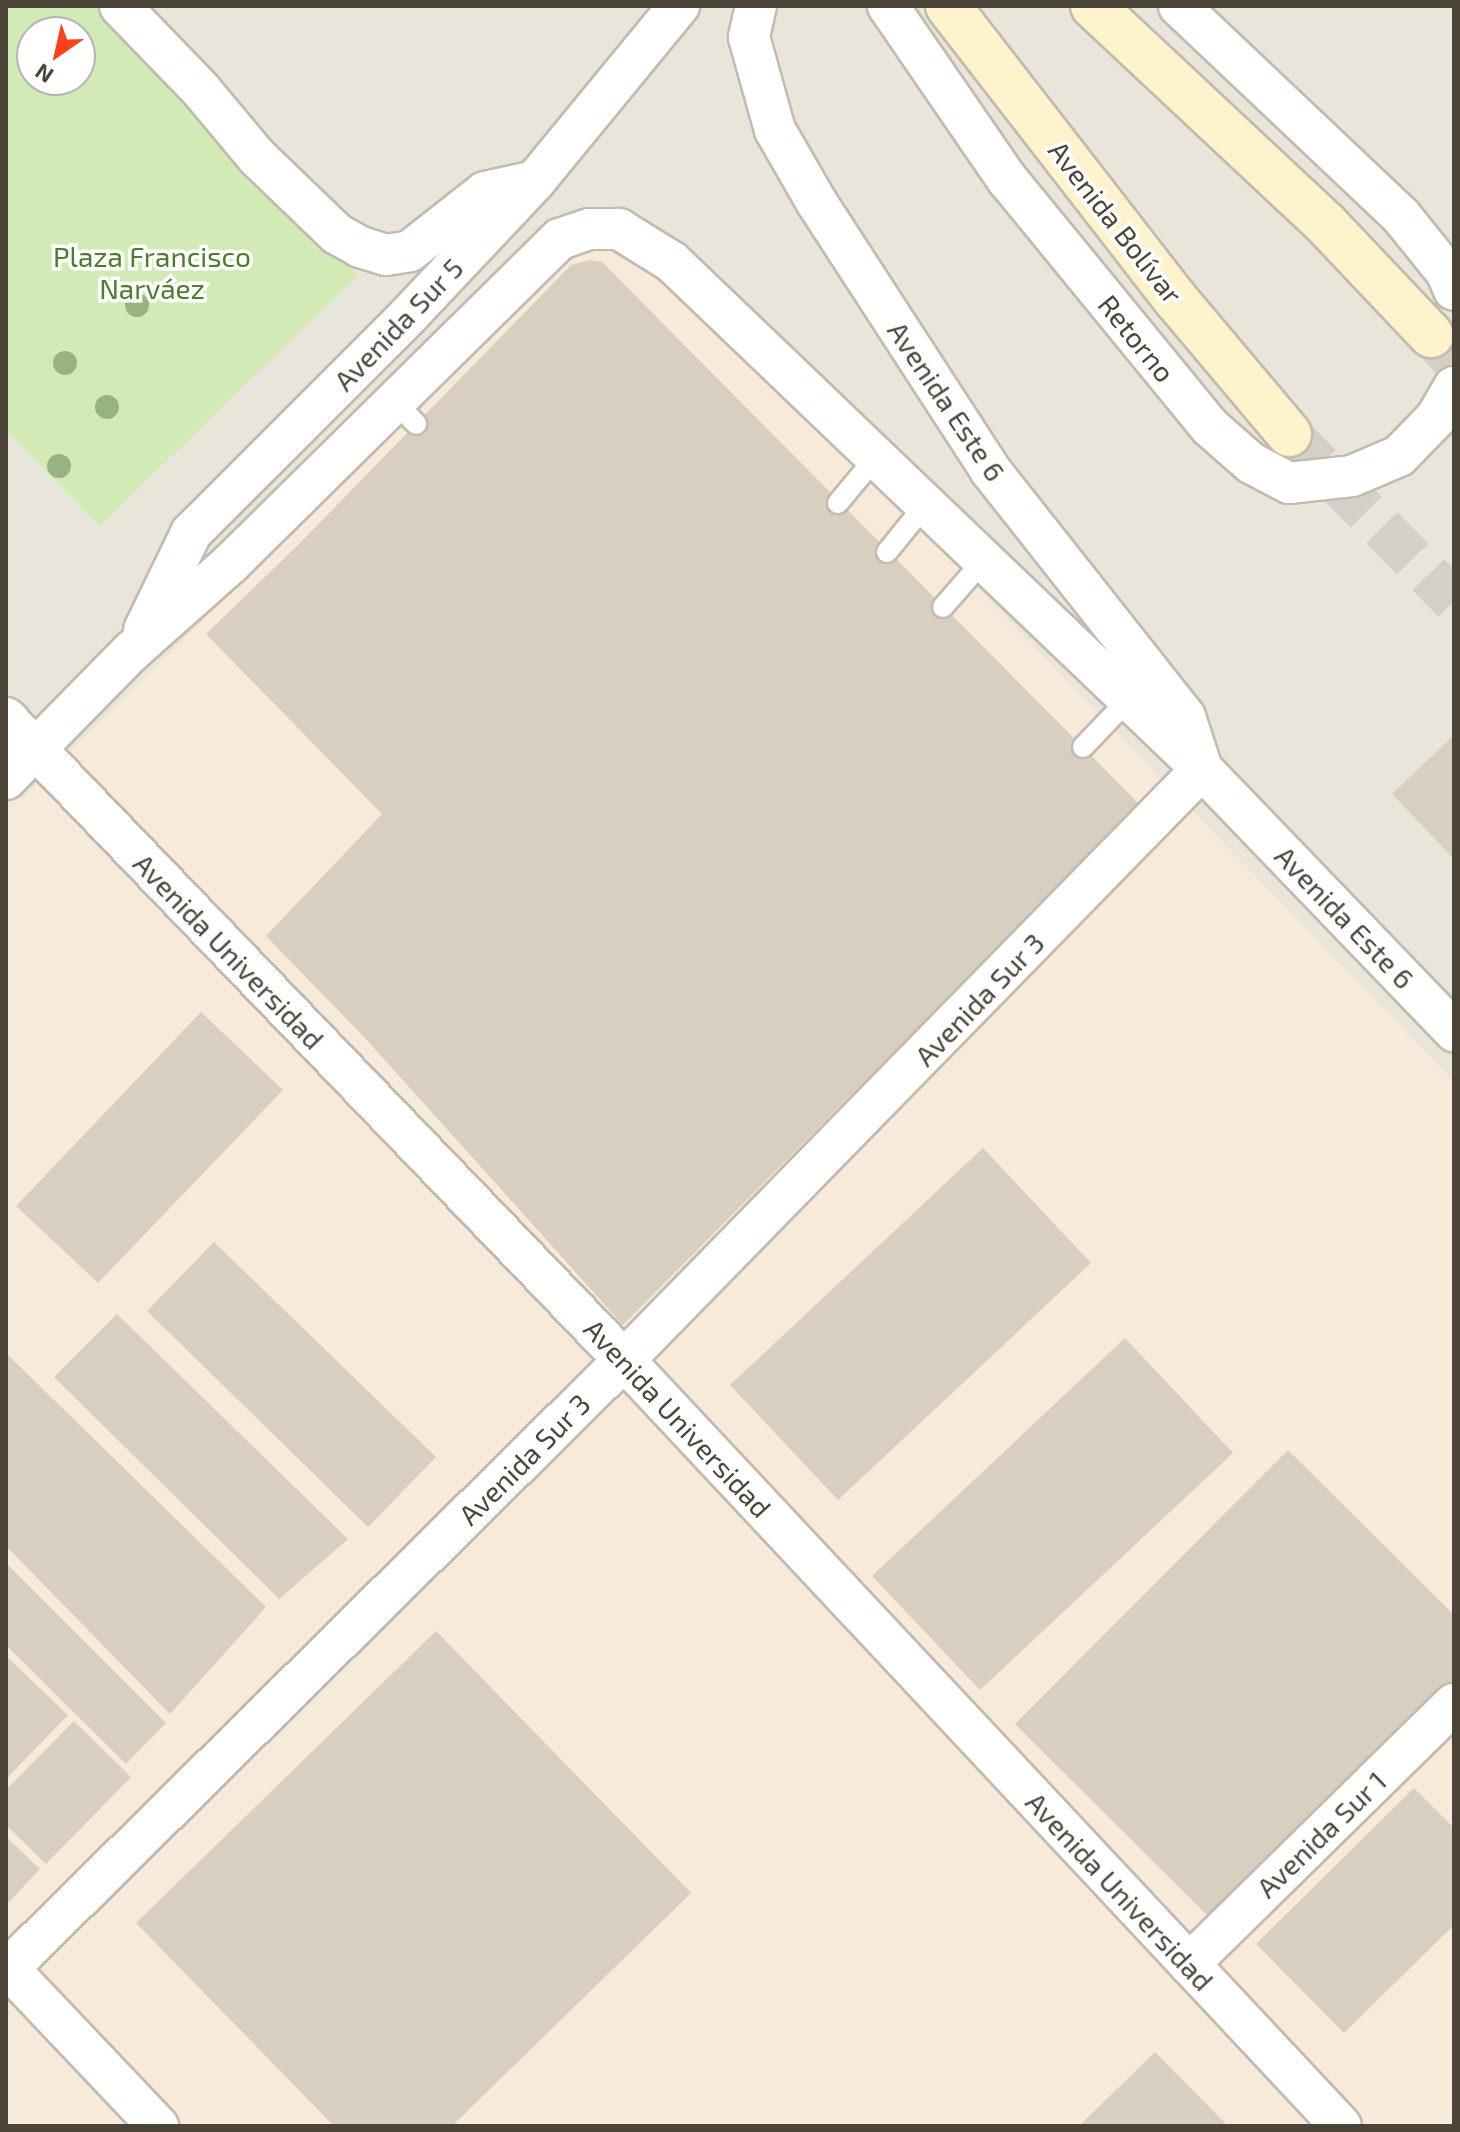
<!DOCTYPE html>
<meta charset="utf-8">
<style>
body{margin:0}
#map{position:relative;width:1460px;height:2132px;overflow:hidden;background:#f6f3ec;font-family:"Exo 2",sans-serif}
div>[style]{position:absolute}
.residential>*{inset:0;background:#eae5da}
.commercial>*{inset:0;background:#f7ead8}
.green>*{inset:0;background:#d2eab5}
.building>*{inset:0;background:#d8cfc1}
.secondary-tunnel>*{height:44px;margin-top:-22px;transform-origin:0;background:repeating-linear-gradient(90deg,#d4d0c8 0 44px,transparent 0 66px)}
.roads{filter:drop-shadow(2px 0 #c2bbae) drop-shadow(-2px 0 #c2bbae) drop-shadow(0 2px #c2bbae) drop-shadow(0 -2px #c2bbae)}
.lane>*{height:20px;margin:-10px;padding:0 10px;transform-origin:10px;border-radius:10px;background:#fff}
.street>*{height:40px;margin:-20px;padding:0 20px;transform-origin:20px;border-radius:20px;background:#fff}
.secondary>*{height:44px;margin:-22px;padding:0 22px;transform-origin:22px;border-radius:22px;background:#fff3cd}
.trees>*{width:24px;height:24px;margin:-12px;border-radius:50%;background:#97b381}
span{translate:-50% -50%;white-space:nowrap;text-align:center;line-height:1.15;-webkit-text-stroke:7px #fff;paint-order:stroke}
.street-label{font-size:28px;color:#4b4439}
.park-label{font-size:28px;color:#4a7f2a}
.frame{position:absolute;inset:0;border:8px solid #4b4439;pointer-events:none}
.north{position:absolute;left:16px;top:16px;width:80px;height:80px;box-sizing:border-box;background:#fff;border:2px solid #b7b4b0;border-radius:50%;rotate:214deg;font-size:22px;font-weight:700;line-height:32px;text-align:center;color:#4b4439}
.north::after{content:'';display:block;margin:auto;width:28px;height:36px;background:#fc3f1d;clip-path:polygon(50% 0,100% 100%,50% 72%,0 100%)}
</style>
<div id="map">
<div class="residential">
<div style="clip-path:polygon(evenodd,6px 6px,1454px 6px,1454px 1082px,694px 295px,579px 250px,21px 800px,6px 784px,6px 6px,32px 32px,80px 32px,80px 80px,32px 80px,32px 32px)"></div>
</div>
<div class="commercial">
<div style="clip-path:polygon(595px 248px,629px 254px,694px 295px,1454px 1082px,1454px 2126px,6px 2126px,6px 784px,21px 800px,579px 250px)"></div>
</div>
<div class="green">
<div style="clip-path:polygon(evenodd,6px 6px,95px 6px,358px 275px,100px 526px,6px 430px,6px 6px,32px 32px,80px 32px,80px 80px,32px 80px,32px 32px)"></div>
</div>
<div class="building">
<div style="clip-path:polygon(590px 260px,602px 262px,1139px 804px,623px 1325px,364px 1037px,266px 936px,382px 814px,206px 634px,298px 545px,571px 265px)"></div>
<div style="clip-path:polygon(1454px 735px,1454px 859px,1392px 794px)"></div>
<div style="clip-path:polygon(201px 1012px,283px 1090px,98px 1283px,16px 1206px)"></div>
<div style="clip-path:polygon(983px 1148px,1091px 1263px,838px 1500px,730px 1385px)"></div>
<div style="clip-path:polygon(214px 1242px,436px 1457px,368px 1527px,147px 1311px)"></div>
<div style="clip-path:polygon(117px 1314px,348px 1539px,279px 1599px,54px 1377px)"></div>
<div style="clip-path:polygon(1125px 1338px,1233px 1453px,980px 1690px,872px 1576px)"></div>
<div style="clip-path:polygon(8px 1355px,266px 1607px,170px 1714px,6px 1546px)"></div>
<div style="clip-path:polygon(1288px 1450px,1454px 1615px,1454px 1691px,1218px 1926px,1015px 1724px)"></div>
<div style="clip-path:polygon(6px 1563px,166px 1723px,126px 1764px,6px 1645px)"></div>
<div style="clip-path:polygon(436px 1631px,691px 1893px,452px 2126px,334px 2126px,136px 1923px)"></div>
<div style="clip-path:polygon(6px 1656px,68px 1715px,6px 1779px)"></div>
<div style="clip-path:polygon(74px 1721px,131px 1777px,46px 1864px,6px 1825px,6px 1790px)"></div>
<div style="clip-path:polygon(1414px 1788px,1454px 1828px,1454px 1925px,1344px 2033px,1256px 1944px)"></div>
<div style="clip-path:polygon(6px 1837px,40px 1869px,6px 1905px)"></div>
<div style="clip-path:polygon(1155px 2052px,1228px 2126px,1079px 2126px)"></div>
</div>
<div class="secondary-tunnel">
<div style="left:1431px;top:335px;width:35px;rotate:49deg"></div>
<div style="left:1289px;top:434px;width:235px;rotate:45.3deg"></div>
</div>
<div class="roads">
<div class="lane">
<div style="left:396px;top:403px;width:29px;rotate:46deg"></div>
<div style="left:838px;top:503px;width:60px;rotate:-50.4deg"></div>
<div style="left:887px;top:552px;width:62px;rotate:-50.9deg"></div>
<div style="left:943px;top:607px;width:62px;rotate:-48.9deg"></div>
<div style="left:1083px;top:747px;width:66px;rotate:-46.2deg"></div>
</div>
<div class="street">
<div style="left:120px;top:6px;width:117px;rotate:46deg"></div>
<div style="left:201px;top:90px;width:87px;rotate:50.1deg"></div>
<div style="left:257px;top:157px;width:111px;rotate:43.9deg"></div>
<div style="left:337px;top:234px;width:26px;rotate:29deg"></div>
<div style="left:360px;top:247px;width:27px;rotate:17deg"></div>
<div style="left:386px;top:255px;width:24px;rotate:-9deg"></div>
<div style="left:410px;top:251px;width:95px;rotate:-38.2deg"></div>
<div style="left:485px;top:192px;width:51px;rotate:-12.4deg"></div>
<div style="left:756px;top:6px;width:32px;rotate:103deg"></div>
<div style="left:749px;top:37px;width:97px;rotate:74.4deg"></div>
<div style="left:775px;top:130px;width:84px;rotate:60.1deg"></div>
<div style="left:817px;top:203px;width:320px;rotate:57deg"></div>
<div style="left:991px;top:471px;width:313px;rotate:51.7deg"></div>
<div style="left:1185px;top:717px;width:55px;rotate:71.9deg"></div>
<div style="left:1202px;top:769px;width:364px;rotate:46.1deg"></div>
<div style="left:888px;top:6px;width:210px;rotate:55.5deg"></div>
<div style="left:1007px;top:179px;width:320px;rotate:50.7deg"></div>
<div style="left:1210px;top:427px;width:55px;rotate:41.3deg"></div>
<div style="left:1251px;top:463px;width:43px;rotate:27.8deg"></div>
<div style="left:1289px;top:483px;width:63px;rotate:-6.3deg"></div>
<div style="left:1352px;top:476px;width:51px;rotate:-23.1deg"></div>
<div style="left:1399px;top:456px;width:53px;rotate:-45.8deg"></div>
<div style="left:1436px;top:418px;width:36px;rotate:-60deg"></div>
<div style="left:1179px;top:6px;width:306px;rotate:43.4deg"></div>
<div style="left:1401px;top:216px;width:73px;rotate:51.1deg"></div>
<div style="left:1447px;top:273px;width:18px;rotate:68deg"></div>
<div style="left:144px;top:630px;width:108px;rotate:-64.1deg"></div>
<div style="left:191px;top:533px;width:307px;rotate:-45deg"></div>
<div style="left:408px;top:316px;width:185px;rotate:-46.7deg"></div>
<div style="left:535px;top:181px;width:227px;rotate:-50.6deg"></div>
<div style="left:6px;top:718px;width:891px;rotate:46.09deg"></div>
<div style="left:624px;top:1360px;width:1049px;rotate:46.89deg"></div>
<div style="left:6px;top:779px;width:180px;rotate:-45.5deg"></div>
<div style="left:132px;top:651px;width:131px;rotate:-41.6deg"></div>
<div style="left:230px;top:564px;width:463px;rotate:-44.6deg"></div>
<div style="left:560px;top:239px;width:31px;rotate:-19deg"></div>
<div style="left:589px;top:229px;width:30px"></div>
<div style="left:619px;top:229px;width:62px;rotate:31.9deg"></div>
<div style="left:672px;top:262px;width:733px;rotate:43.73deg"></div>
<div style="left:1202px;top:769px;width:827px;rotate:134.36deg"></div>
<div style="left:624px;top:1360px;width:869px;rotate:135.33deg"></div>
<div style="left:1189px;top:1964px;width:371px;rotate:-44.5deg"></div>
<div style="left:6px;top:1966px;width:221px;rotate:46.5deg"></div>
</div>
<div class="secondary">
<div style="left:948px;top:6px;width:373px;rotate:52.2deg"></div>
<div style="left:1177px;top:301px;width:174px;rotate:49.9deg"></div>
<div style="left:1093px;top:6px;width:319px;rotate:43.1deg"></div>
<div style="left:1326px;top:224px;width:153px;rotate:46.6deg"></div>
</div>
</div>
<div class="trees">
<div style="left:137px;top:305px"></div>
<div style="left:65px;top:363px"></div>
<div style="left:107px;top:407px"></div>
<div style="left:59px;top:466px"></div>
</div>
<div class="street-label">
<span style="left:1116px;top:222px;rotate:52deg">Avenida Bolívar</span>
<span style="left:398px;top:324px;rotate:-46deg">Avenida Sur 5</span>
<span style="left:1137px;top:338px;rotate:51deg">Retorno</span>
<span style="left:947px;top:401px;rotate:56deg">Avenida Este 6</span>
<span style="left:1345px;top:917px;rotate:46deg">Avenida Este 6</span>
<span style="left:229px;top:951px;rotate:46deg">Avenida Universidad</span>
<span style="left:979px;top:999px;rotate:-46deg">Avenida Sur 3</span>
<span style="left:678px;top:1418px;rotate:47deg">Avenida Universidad</span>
<span style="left:524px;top:1459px;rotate:-45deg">Avenida Sur 3</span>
<span style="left:1321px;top:1834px;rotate:-44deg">Avenida Sur 1</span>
<span style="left:1120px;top:1891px;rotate:47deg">Avenida Universidad</span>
</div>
<div class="park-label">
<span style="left:152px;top:272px">Plaza Francisco<br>Narváez</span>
</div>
<div class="frame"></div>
<div class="north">N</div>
</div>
